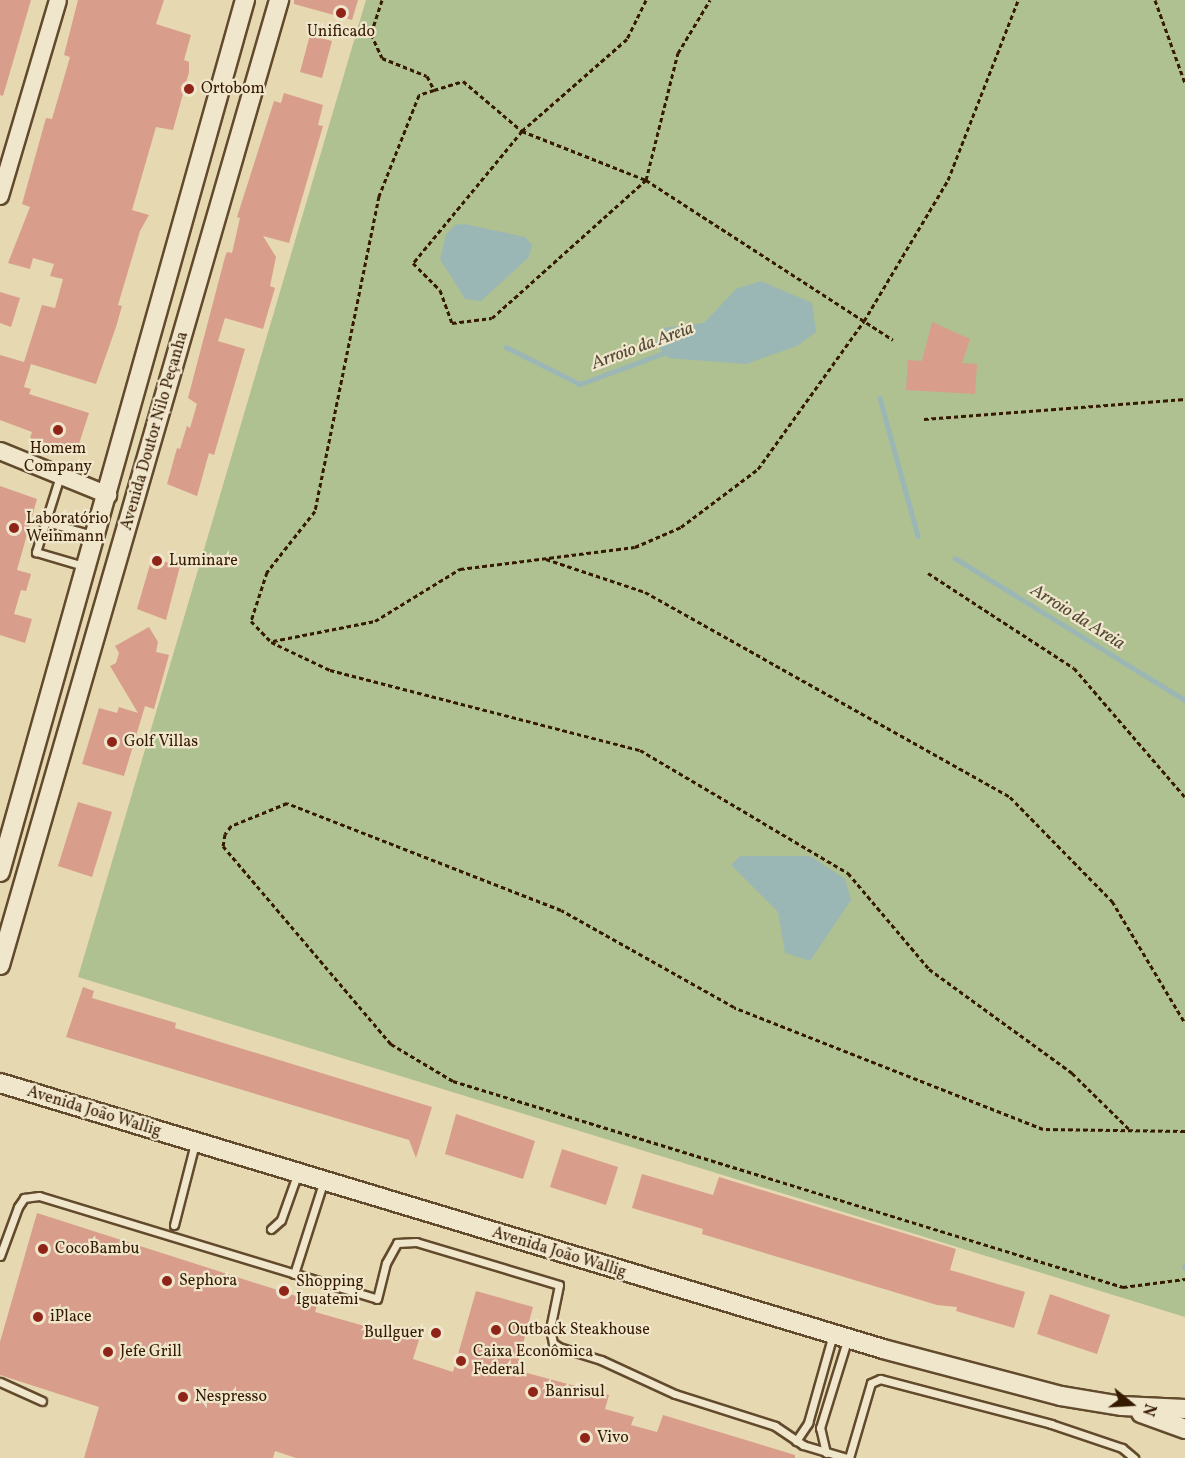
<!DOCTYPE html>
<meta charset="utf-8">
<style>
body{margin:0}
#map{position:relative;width:1185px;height:1458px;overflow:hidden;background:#e6d8b1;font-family:Vollkorn,serif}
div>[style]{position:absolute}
.green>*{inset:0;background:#afc091}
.water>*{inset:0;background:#9ab7b6}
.stream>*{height:4.5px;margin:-2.25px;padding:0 2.25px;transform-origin:2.25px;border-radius:2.25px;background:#9ab7b6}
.building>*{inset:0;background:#d89e8b}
.path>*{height:3px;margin-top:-1.5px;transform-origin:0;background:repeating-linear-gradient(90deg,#361a00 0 4.5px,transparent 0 7.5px)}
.roads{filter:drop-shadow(2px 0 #624a2c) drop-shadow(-2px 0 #624a2c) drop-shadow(0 2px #624a2c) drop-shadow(0 -2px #624a2c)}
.service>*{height:7px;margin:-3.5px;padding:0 3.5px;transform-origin:3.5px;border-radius:3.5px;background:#efe6cc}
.tertiary>*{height:16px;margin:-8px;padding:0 8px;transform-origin:8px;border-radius:8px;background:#efe6cc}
.secondary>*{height:18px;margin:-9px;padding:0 9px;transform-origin:9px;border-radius:9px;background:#efe6cc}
.dots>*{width:16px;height:16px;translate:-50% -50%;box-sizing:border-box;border:3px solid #efe6cc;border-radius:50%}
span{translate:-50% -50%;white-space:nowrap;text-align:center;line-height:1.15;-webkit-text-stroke:4.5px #efe6cc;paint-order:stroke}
.poi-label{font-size:16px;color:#361a00}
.left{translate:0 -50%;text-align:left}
.right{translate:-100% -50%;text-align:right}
.street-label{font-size:16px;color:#361a00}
.water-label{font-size:18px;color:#544937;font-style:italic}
.north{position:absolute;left:1101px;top:1374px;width:60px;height:60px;-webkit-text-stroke:4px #efe6cc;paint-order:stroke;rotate:108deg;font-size:16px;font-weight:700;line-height:24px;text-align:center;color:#361a00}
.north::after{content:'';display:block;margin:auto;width:21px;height:27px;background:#361a00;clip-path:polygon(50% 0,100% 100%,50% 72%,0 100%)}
</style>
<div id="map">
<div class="green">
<div style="clip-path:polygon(366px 0,1185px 0,1185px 1317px,78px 977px)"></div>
</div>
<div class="water">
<div style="clip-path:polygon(464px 224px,525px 237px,532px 245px,529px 257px,481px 301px,465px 299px,440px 259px,446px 235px,455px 225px)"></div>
<div style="clip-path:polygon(761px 281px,812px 303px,816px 332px,797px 346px,746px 364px,668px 358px,655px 343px,664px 328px,704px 323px,736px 289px)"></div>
<div style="clip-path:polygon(740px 856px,810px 856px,845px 879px,851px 900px,810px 961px,785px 953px,778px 912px,731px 865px)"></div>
</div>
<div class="stream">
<div style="left:506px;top:347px;width:83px;rotate:26.6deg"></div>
<div style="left:580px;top:384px;width:95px;rotate:-20.3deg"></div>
<div style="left:880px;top:398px;width:143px;rotate:74.6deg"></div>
<div style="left:955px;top:558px;width:270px;rotate:31.7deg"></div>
<div style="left:1184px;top:1267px;width:1px;rotate:-45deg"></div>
</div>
<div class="building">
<div style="clip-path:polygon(0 0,31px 0,3px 96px,0 95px)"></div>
<div style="clip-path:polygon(78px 0,164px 0,156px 24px,191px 35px,184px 60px,189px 62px,189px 72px,173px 130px,156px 127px,132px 210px,149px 215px,140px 231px,118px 305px,122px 306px,116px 327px,96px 384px,31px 364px,24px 387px,31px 389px,29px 394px,89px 413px,76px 453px,30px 438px,32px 432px,0 420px,0 355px,24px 362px,42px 305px,55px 308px,63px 279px,50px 276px,54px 264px,33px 258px,30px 269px,8px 263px,30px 207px,22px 204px,46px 118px,52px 119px,70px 57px,64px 55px)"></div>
<div style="clip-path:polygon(294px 0,358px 0,352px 20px,294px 4px)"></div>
<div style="clip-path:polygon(310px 35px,332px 41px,322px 78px,300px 72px)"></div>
<div style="clip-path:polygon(284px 93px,323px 105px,318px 125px,323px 126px,289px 243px,263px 236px,276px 257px,270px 286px,275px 288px,263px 329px,225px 318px,218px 341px,245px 349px,214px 455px,209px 453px,197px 496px,167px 484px,177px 448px,180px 449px,187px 426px,190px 428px,197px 404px,188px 398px,225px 257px,227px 252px,232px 253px,240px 218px,237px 217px,274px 101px,281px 103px)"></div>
<div style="clip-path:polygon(0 292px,20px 298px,11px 327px,0 323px)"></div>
<div style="clip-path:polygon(932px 322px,970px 339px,962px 363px,977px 364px,975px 394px,906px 390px,908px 360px,922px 361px)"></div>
<div style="clip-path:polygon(0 486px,37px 499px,17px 570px,31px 574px,26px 591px,21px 590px,14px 614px,32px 619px,25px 643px,0 635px)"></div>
<div style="clip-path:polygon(159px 560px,180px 566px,166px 620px,137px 609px,151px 561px,158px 563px)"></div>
<div style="clip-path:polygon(149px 627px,158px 642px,156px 652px,169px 655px,154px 709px,145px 706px,124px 776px,82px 764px,99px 708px,117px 713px,119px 707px,138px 713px,110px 666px,116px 663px,119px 653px,115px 646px)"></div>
<div style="clip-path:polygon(78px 802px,112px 812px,92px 877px,58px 866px)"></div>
<div style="clip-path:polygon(83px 987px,94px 991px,92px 998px,176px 1023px,175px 1028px,432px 1107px,416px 1158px,409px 1140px,66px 1037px)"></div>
<div style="clip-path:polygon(456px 1114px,535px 1141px,523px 1179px,445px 1154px)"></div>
<div style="clip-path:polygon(562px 1149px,618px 1167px,606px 1205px,550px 1187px)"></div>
<div style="clip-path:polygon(642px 1174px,713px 1195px,719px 1177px,956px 1249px,950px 1270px,1025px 1292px,1014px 1328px,956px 1311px,957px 1307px,937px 1305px,702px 1234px,703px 1229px,632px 1208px)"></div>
<div style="clip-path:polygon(37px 1213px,318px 1303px,315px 1312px,407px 1338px,410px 1327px,422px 1330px,413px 1359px,453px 1372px,476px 1291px,533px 1307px,516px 1370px,609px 1395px,605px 1409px,634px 1417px,631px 1425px,657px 1432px,663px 1415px,795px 1455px,795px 1458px,296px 1458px,275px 1451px,273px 1458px,84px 1458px,99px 1407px,0 1375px,0 1342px)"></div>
<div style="clip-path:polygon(1050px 1294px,1110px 1315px,1097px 1354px,1037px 1334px)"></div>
</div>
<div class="path">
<div style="left:382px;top:0;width:36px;rotate:108deg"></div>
<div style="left:371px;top:34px;width:26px;rotate:65deg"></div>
<div style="left:382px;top:58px;width:48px;rotate:21.8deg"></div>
<div style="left:427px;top:76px;width:16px;rotate:63deg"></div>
<div style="left:434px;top:90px;width:16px;rotate:162deg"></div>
<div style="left:419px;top:95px;width:109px;rotate:111.6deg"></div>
<div style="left:379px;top:196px;width:321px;rotate:101.5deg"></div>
<div style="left:315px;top:511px;width:78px;rotate:128.2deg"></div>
<div style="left:267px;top:572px;width:52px;rotate:108.1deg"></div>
<div style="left:251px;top:621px;width:29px;rotate:46deg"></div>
<div style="left:271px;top:642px;width:65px;rotate:25.4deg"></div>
<div style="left:330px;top:670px;width:320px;rotate:14.5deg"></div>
<div style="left:640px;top:750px;width:242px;rotate:30.6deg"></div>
<div style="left:848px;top:873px;width:126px;rotate:49.8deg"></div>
<div style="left:929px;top:969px;width:177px;rotate:36deg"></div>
<div style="left:1072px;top:1073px;width:81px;rotate:44.5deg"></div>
<div style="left:646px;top:0;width:43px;rotate:116deg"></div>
<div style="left:627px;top:39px;width:140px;rotate:138.8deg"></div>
<div style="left:522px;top:131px;width:171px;rotate:129.5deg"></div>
<div style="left:413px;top:263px;width:38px;rotate:45deg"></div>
<div style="left:440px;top:290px;width:35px;rotate:70deg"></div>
<div style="left:452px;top:323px;width:40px;rotate:-7.1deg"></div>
<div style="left:492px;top:318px;width:207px;rotate:-41.9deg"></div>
<div style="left:646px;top:180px;width:131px;rotate:-75.9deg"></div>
<div style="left:678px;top:53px;width:62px;rotate:-58.9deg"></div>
<div style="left:1155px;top:0;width:88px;rotate:70.1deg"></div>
<div style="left:434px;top:90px;width:30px;rotate:-17deg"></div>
<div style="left:463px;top:81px;width:77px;rotate:40.3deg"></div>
<div style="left:522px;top:131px;width:133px;rotate:21.6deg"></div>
<div style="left:646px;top:180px;width:294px;rotate:32.9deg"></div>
<div style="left:924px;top:419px;width:262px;rotate:-4.4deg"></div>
<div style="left:546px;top:559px;width:104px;rotate:18.4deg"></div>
<div style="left:645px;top:592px;width:419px;rotate:29.3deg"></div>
<div style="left:1010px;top:797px;width:146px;rotate:45.6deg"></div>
<div style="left:1112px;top:901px;width:142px;rotate:59.1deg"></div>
<div style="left:928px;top:573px;width:174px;rotate:33.1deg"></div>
<div style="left:1074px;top:668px;width:170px;rotate:49.3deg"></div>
<div style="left:273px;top:641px;width:104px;rotate:-11.1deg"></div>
<div style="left:375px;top:621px;width:100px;rotate:-31.5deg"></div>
<div style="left:460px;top:569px;width:176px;rotate:-7.2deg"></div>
<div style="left:635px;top:547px;width:50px;rotate:-23.5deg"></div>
<div style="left:681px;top:527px;width:96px;rotate:-37deg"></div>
<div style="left:758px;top:469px;width:182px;rotate:-54.4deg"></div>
<div style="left:864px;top:321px;width:164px;rotate:-59.2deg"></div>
<div style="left:948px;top:180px;width:193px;rotate:-68.7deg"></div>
<div style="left:1185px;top:1131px;width:142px;rotate:-179.2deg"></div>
<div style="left:1043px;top:1129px;width:332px;rotate:-158.5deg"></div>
<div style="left:734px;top:1007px;width:198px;rotate:-150.7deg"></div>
<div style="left:561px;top:910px;width:294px;rotate:-158.7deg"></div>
<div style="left:287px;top:803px;width:61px;rotate:157.7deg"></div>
<div style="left:231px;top:826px;width:10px;rotate:127deg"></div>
<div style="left:225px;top:834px;width:12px;rotate:99deg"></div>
<div style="left:223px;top:846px;width:260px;rotate:49.7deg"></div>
<div style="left:391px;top:1044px;width:72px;rotate:30.8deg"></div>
<div style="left:453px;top:1081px;width:701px;rotate:17.09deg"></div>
<div style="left:1123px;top:1287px;width:63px;rotate:-7.4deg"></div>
</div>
<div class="roads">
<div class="service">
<div style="left:60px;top:476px;width:80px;rotate:107.5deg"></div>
<div style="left:36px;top:552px;width:50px;rotate:16.3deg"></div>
<div style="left:46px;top:522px;width:49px;rotate:15.5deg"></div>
<div style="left:174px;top:1225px;width:85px;rotate:-75.6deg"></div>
<div style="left:271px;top:1229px;width:13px;rotate:-42deg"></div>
<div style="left:281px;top:1220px;width:48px;rotate:-70.4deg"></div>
<div style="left:0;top:1256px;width:52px;rotate:-69.8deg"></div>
<div style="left:18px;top:1207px;width:11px;rotate:-56deg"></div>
<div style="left:24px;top:1198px;width:15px;rotate:-8deg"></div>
<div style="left:39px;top:1196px;width:353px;rotate:16.9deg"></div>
<div style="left:377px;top:1299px;width:37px;rotate:-76deg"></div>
<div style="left:386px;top:1263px;width:23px;rotate:-61deg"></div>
<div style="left:397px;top:1243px;width:19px;rotate:-3deg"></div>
<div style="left:416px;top:1242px;width:149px;rotate:16.7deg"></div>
<div style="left:559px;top:1285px;width:45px;rotate:101.6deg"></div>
<div style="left:550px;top:1329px;width:14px;rotate:78deg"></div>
<div style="left:553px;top:1343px;width:7px;rotate:34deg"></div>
<div style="left:559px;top:1347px;width:44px;rotate:17.2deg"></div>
<div style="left:601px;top:1360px;width:81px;rotate:24.7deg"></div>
<div style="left:675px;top:1394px;width:105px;rotate:17.7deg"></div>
<div style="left:775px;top:1426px;width:34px;rotate:34deg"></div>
<div style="left:803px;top:1445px;width:46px;rotate:16.5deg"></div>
<div style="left:294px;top:1274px;width:96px;rotate:-72.3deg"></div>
<div style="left:0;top:1382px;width:46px;rotate:24.3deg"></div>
<div style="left:796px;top:1441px;width:22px;rotate:-56deg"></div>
<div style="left:808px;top:1423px;width:92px;rotate:-74.3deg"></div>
<div style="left:826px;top:1453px;width:26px;rotate:-103deg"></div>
<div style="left:820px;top:1428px;width:91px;rotate:-72.8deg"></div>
<div style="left:849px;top:1458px;width:78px;rotate:-73.7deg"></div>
<div style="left:871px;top:1383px;width:10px;rotate:-24deg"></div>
<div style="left:880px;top:1379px;width:177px;rotate:14.7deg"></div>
<div style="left:1051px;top:1424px;width:75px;rotate:18.7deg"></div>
<div style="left:1122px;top:1448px;width:16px;rotate:40deg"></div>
</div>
<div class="tertiary">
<div style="left:0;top:196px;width:204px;rotate:-73.5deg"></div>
<div style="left:0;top:451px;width:117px;rotate:22.2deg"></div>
</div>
<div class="secondary">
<div style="left:0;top:872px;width:906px;rotate:-74.31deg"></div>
<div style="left:0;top:965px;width:1005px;rotate:-73.87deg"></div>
<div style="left:0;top:1083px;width:922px;rotate:16.76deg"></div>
<div style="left:883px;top:1349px;width:184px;rotate:14.8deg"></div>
<div style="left:1061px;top:1396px;width:62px;rotate:9.3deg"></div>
<div style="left:1122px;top:1406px;width:63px;rotate:2.7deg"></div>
<div style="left:1141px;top:1413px;width:47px;rotate:20deg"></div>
</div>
</div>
<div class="dots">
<div style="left:341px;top:13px;background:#8f2418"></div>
<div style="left:189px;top:89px;background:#8f2418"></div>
<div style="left:58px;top:430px;background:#8f2418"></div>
<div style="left:14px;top:528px;background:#8f2418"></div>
<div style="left:157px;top:561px;background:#8f2418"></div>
<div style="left:112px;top:742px;background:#8f2418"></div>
<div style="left:43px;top:1249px;background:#8f2418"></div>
<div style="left:167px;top:1281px;background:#8f2418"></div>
<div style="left:284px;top:1291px;background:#8f2418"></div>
<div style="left:38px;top:1317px;background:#8f2418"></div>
<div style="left:496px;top:1330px;background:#8f2418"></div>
<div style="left:436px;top:1333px;background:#8f2418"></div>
<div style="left:108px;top:1352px;background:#8f2418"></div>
<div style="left:461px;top:1361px;background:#8f2418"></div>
<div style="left:533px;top:1392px;background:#8f2418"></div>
<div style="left:183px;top:1397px;background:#8f2418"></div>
<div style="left:585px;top:1438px;background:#8f2418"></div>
</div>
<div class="poi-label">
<span style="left:341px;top:32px">Unificado</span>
<span class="left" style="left:201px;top:89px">Ortobom</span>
<span style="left:58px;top:458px">Homem<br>Company</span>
<span class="left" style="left:26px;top:528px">Laboratório<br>Weinmann</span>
<span class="left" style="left:169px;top:561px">Luminare</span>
<span class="left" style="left:124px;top:742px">Golf Villas</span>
<span class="left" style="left:55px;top:1249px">CocoBambu</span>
<span class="left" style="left:179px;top:1281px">Sephora</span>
<span class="left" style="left:296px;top:1291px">Shopping<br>Iguatemi</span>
<span class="left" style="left:50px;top:1317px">iPlace</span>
<span class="left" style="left:508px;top:1330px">Outback Steakhouse</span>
<span class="right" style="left:424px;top:1333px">Bullguer</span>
<span class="left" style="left:120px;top:1352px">Jefe Grill</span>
<span class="left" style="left:473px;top:1361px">Caixa Econômica<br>Federal</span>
<span class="left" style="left:545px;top:1392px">Banrisul</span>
<span class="left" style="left:195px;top:1397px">Nespresso</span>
<span class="left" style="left:597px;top:1438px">Vivo</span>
</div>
<div class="street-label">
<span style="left:155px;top:431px;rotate:-74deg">Avenida Doutor Nilo Peçanha</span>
<span style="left:94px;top:1112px;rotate:17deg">Avenida João Wallig</span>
<span style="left:559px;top:1253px;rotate:17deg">Avenida João Wallig</span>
</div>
<div class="water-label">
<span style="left:643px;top:347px;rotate:-20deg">Arroio da Areia</span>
<span style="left:1077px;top:618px;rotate:32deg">Arroio da Areia</span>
</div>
<div class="north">N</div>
</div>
